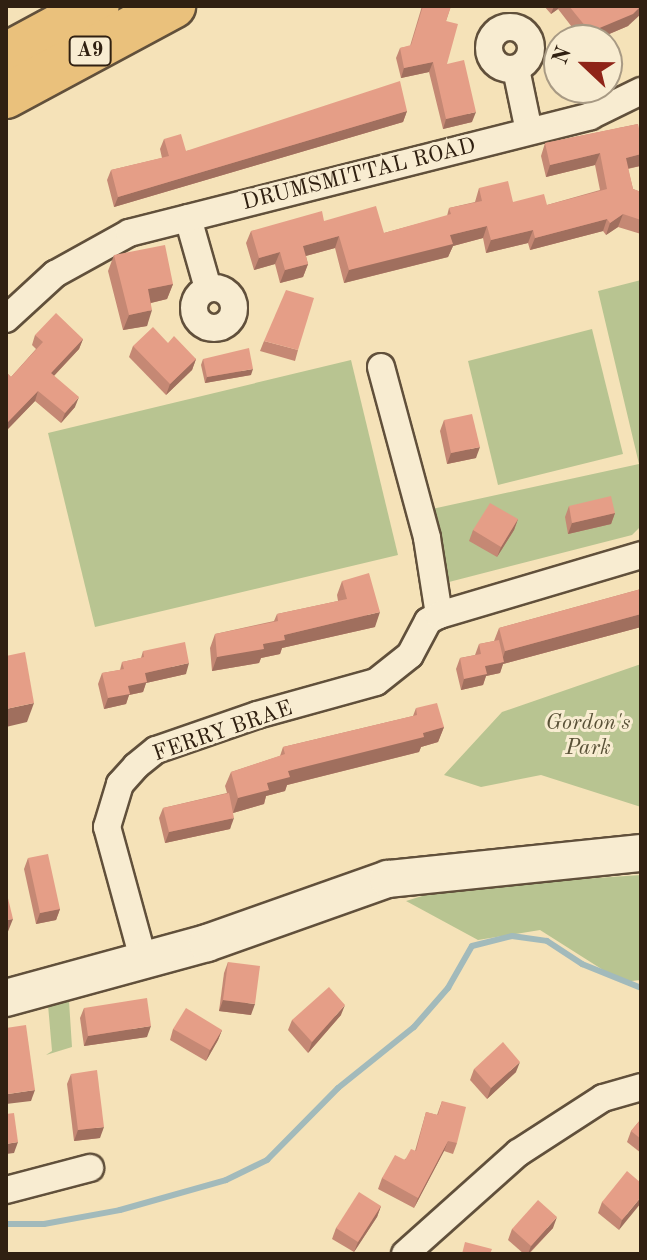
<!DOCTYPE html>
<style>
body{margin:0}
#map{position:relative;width:647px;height:1260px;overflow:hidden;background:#f5e2b8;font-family:"Old Standard TT",serif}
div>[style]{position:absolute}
.green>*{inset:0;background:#b8c491}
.stream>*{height:6px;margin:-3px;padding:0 3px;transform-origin:3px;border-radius:3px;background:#a2babb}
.roads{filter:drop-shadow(2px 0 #61503b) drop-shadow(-2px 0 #61503b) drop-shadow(0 2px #61503b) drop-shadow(0 -2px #61503b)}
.street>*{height:26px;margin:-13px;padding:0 13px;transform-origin:13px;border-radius:13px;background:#f8ecd1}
.street>.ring{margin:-13px;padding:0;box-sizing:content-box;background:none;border:26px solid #f8ecd1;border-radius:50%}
.secondary>*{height:36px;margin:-18px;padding:0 18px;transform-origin:18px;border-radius:18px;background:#f8ecd1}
.highway>*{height:44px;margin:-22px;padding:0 22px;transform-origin:22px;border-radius:22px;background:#eac17c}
.wall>*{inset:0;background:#c58874}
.shaded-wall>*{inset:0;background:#a06f5e}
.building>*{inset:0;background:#e59e87}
span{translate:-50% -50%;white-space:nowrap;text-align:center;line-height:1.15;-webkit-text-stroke:6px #f8ecd1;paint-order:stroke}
.shield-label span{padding:2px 6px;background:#f8ecd1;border:2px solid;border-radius:6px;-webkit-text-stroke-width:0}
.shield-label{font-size:20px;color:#302011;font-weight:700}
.street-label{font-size:22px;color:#302011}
.park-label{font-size:22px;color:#595137;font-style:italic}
.frame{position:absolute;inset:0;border:8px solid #302011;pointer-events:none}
.north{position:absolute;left:543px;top:24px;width:80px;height:80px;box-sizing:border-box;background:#f8ecd1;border:2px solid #a89a84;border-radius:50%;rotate:292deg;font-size:22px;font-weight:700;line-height:32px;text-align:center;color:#302011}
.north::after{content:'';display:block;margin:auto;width:28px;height:36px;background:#8f2418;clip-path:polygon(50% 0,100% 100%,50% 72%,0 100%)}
</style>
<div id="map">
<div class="green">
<div style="clip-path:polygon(641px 280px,641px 526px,632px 535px,449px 582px,432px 509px,639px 464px,598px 291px)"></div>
<div style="clip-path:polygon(592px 329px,623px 454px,498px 485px,468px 361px)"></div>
<div style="clip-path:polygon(351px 360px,398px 555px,95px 627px,48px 433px)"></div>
<div style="clip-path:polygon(641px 664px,641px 807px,541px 775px,481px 787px,444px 775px,502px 712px)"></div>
<div style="clip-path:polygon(641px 875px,641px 980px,622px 982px,540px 930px,478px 940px,406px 901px,448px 888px)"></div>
<div style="clip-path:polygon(69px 1001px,72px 1047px,46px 1055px,52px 1051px,48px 1005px)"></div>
</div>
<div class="stream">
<div style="left:6px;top:1224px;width:38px"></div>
<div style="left:44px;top:1224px;width:77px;rotate:-10.4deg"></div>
<div style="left:120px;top:1210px;width:110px;rotate:-15.8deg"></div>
<div style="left:226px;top:1180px;width:46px;rotate:-26deg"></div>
<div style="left:267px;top:1160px;width:101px;rotate:-45.4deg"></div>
<div style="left:338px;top:1088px;width:97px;rotate:-38.8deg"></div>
<div style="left:414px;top:1027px;width:52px;rotate:-48.9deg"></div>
<div style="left:448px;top:988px;width:48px;rotate:-60.3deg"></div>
<div style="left:472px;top:946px;width:41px;rotate:-14deg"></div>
<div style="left:512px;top:936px;width:35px;rotate:8deg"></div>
<div style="left:547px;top:941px;width:42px;rotate:33.3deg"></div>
<div style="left:582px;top:964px;width:64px;rotate:22.1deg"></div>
</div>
<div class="roads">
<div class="street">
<div class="ring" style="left:489px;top:27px;width:16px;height:16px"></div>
<div style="left:516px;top:69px;width:63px;rotate:78.2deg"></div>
<div style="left:188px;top:218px;width:73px;rotate:74.1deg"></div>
<div class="ring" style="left:194px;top:288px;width:14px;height:14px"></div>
<div style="left:6px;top:319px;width:67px;rotate:-42.6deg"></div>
<div style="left:55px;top:274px;width:85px;rotate:-29deg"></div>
<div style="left:129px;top:233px;width:476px;rotate:-14.2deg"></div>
<div style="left:590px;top:116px;width:57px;rotate:-26.1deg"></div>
<div style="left:381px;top:367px;width:177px;rotate:74.9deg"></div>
<div style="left:427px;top:538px;width:78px;rotate:81.1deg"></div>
<div style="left:144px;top:962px;width:140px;rotate:-105.3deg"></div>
<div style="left:107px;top:827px;width:45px;rotate:-73.2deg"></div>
<div style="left:120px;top:784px;width:24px;rotate:-48deg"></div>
<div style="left:136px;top:766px;width:26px;rotate:-39deg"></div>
<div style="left:156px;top:750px;width:107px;rotate:-19.1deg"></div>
<div style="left:257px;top:715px;width:123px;rotate:-15.5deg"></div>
<div style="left:376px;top:682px;width:43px;rotate:-38.5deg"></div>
<div style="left:410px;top:655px;width:38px;rotate:-62deg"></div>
<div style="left:428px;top:621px;width:13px;rotate:-29deg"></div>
<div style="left:439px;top:615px;width:211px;rotate:-16.5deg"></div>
<div style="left:6px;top:1190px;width:87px;rotate:-14.7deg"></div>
<div style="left:405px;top:1254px;width:152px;rotate:-41.8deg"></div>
<div style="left:518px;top:1153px;width:101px;rotate:-32.9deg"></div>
<div style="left:603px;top:1098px;width:40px;rotate:-16deg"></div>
</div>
<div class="secondary">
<div style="left:6px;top:998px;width:208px;rotate:-15.3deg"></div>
<div style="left:207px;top:943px;width:192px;rotate:-19.5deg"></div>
<div style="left:388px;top:879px;width:254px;rotate:-5.9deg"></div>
</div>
<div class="highway">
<div style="left:6px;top:55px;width:103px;rotate:-28.3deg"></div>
<div style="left:6px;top:96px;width:190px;rotate:-28.3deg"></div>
</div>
</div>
<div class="wall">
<div style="clip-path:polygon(422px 6px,451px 6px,446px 21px,447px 64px,472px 122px,443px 129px,429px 72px,401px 78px,396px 58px,400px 48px,410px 46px)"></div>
<div style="clip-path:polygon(544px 6px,641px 6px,628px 26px,595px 40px,582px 40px,558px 9px,551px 14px)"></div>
<div style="clip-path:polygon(559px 48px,559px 70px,556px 57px)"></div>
<div style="clip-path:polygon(407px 111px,403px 122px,114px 207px,107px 180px,111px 170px,162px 158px,160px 149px,164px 139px,186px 151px)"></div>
<div style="clip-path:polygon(638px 124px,640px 166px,628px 169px,633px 189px,641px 192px,641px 234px,618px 227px,606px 235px,603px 231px,530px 250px,528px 243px,486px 253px,483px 238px,453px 246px,448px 257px,344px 283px,335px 248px,306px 256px,308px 264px,303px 277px,280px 283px,275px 264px,254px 270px,246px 243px,251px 231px,324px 221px,384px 233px,447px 216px,449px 208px,475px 202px,479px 188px,513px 202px,547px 205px,600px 190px,595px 165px,546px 177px,541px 156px,545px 143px)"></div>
<div style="clip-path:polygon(114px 255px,173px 284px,167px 299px,151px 303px,147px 326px,123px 330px,108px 271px)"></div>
<div style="clip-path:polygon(35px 335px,83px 339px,79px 349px,54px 376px,75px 407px,61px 423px,35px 401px,6px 431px,6px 372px,11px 377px,36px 349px,32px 345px)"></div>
<div style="clip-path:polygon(264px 341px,298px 350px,295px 361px,260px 351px)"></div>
<div style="clip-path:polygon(168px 343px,196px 359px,192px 370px,166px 395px,129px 357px,133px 346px)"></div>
<div style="clip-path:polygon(203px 359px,251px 375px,205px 383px,201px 365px)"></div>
<div style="clip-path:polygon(444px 420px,476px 458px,447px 464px,440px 431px)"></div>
<div style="clip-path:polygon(569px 506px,615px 513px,611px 524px,568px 534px,565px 517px)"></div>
<div style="clip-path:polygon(518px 519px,514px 530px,497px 557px,469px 541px,473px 530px)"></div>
<div style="clip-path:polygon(342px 581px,375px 627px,282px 648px,280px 654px,261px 658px,259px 663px,212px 671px,210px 648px,215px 634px,274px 621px,277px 614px,338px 601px,337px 595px)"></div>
<div style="clip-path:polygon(641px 589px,641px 627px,503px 664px,500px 673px,486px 676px,483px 685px,461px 690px,456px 669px,460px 658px,475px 655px,479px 644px,494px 641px,499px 628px)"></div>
<div style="clip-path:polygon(143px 651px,186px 674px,146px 683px,143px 692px,129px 695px,126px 704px,104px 709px,98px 684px,102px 673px,120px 670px,122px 662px,141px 658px)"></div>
<div style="clip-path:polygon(416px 708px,444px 727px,438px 742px,421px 747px,419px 752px,287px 785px,285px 791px,266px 796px,264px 804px,233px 813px,230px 829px,165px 843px,159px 818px,163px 808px,227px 793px,225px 786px,231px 772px,280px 756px,283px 747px,413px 716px)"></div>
<div style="clip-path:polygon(28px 858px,60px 909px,56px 920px,36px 924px,24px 869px)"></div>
<div style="clip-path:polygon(228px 962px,251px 1015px,219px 1011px,224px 973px)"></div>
<div style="clip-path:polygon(84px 1008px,147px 1037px,84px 1046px,80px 1018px)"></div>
<div style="clip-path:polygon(341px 1015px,308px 1053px,288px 1030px,292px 1020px)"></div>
<div style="clip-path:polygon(173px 1029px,222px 1030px,218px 1040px,206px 1061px,170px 1040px)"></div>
<div style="clip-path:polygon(474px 1069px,516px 1072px,487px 1099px,470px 1080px)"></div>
<div style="clip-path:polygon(71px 1074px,100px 1138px,74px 1141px,67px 1084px)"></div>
<div style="clip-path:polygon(442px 1101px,457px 1143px,453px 1154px,444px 1151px,414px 1208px,378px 1189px,382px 1178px,415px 1151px,426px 1112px,437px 1115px)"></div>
<div style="clip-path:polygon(641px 1119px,641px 1153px,627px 1142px,631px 1131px)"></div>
<div style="clip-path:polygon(641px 1183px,619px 1230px,598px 1213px,602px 1202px)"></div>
<div style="clip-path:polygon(381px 1206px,377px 1217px,354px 1252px,332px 1239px,336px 1228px)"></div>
<div style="clip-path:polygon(553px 1228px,529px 1254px,524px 1254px,508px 1240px,512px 1229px)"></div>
</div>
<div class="shaded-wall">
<div style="clip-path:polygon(554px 6px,559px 6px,558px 9px,551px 14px)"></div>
<div style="clip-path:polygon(641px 6px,641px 14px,628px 26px,595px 40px,587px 40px,590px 32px)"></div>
<div style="clip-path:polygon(433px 62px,429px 72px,401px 78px,404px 68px)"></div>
<div style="clip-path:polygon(566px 88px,579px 88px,565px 92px)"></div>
<div style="clip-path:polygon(407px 111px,403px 122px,114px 207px,118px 197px)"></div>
<div style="clip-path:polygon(476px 112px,472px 122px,443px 129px,446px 119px)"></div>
<div style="clip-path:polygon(600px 153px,595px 165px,546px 177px,550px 165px)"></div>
<div style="clip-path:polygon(641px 154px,640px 166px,621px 170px,626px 158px)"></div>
<div style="clip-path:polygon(623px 214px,618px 227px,606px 235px,610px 223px)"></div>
<div style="clip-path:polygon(607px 219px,603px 231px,530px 250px,535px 238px)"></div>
<div style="clip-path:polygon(487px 226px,483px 238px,453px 246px,448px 257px,344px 283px,349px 270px,450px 235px)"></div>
<div style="clip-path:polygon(533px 230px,528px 243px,486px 253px,491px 240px)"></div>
<div style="clip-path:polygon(339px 236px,335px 248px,298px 258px,303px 246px)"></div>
<div style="clip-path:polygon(280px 252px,275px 264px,254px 270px,259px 258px)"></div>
<div style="clip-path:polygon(308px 264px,303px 277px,280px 283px,285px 270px)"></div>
<div style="clip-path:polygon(173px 284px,167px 299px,142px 305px,148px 289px)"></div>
<div style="clip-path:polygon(152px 310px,147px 326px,123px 330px,129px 315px)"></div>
<div style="clip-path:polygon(83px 339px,79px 349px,47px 383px,51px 373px)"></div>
<div style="clip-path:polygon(196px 359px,192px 370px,166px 395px,170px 384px)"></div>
<div style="clip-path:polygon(253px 369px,251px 375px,205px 383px,207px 377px)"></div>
<div style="clip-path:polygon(38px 391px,35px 401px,6px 431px,6px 424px)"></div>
<div style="clip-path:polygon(79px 397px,75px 407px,61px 423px,65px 413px)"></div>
<div style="clip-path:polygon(480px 447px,476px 458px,447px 464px,451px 453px)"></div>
<div style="clip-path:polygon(615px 513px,611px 524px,568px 534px,572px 523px)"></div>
<div style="clip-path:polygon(518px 519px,514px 530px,497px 557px,501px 547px)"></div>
<div style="clip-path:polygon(380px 612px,375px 627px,282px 648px,280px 654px,261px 658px,259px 663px,212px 671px,217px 657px,263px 644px,284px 635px)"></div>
<div style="clip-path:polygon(641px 614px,641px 627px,503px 664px,500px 673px,486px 676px,483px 685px,461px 690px,464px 679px,485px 666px,501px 663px,505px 651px)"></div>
<div style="clip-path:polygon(189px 663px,186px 674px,146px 683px,143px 692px,129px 695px,126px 704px,104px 709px,108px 698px,145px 673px)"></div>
<div style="clip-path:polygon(34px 703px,27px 722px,6px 727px,6px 709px)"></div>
<div style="clip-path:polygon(444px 727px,438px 742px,421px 747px,419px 752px,287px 785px,285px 791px,266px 796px,264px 804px,233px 813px,238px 798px,288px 771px)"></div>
<div style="clip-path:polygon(234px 818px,230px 829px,165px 843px,169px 832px)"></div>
<div style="clip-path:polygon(60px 909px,56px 920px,36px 924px,40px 913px)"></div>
<div style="clip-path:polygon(13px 919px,7px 934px,6px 934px,6px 920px)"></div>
<div style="clip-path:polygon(223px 1000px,255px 1004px,251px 1015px,219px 1011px)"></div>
<div style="clip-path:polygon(345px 1005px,341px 1015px,308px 1053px,312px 1042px)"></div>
<div style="clip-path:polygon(151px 1026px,147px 1037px,84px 1046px,88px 1036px)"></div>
<div style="clip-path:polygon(222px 1030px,218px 1040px,206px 1061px,210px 1050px)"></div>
<div style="clip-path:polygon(520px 1062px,516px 1072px,487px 1099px,491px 1088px)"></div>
<div style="clip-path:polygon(35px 1090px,31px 1101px,6px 1104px,8px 1094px)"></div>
<div style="clip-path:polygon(104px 1127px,100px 1138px,74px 1141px,78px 1130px)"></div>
<div style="clip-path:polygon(448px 1141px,444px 1151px,414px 1208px,418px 1198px)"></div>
<div style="clip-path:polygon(18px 1142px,14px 1153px,6px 1154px,6px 1144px)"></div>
<div style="clip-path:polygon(641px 1197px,641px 1203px,619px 1230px,622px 1220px)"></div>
<div style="clip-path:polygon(381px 1206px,377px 1217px,354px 1252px,358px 1242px)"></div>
<div style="clip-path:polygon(557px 1217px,553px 1228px,528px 1254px,531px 1246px)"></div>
</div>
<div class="building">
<div style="clip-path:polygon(423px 6px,451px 6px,446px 21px,458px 24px,447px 64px,464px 60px,476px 112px,446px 119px,433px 62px,404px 68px,400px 48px,411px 45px)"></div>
<div style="clip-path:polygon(569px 6px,641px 6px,633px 14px,590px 32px)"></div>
<div style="clip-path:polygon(400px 81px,407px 111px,118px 197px,111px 170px,169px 156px,164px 139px,181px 134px,186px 151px)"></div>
<div style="clip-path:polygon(638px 124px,641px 138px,641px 154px,626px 158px,633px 189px,641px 192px,641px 220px,623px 214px,610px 223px,607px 219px,535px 238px,533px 230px,491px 240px,487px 226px,450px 235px,453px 244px,349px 270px,339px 236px,303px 246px,308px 264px,285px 270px,280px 252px,259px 258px,251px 231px,322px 211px,324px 221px,376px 206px,384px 233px,451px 214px,449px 208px,482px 201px,479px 188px,508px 181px,513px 202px,544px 194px,547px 205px,607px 189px,600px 153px,550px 165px,545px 143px)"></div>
<div style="clip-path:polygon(165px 245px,173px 284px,148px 289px,152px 310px,129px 315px,114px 255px)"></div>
<div style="clip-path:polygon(286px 290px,314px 298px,298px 350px,264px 341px)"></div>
<div style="clip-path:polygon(56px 313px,83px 339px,51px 373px,79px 397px,65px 413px,38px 391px,6px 424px,6px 372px,11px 377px,43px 342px,35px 335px)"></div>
<div style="clip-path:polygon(153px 327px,168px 343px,174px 336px,196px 359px,170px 384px,133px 346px)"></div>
<div style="clip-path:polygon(249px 348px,253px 369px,207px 377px,203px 359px)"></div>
<div style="clip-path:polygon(472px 414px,480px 447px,451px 453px,444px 420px)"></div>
<div style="clip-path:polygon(611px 496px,615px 513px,572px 523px,569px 506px)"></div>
<div style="clip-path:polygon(490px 503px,518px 519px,501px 547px,473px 530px)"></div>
<div style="clip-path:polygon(369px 573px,380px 612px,284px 635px,285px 640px,263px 644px,264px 649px,217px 657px,215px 634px,278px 621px,277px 614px,347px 599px,342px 581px)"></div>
<div style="clip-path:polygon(641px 589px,641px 614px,505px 651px,499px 628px)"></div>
<div style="clip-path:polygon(499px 640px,504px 662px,485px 666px,487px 674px,464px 679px,460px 658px,481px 654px,479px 644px)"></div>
<div style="clip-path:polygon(185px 642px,189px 663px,145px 673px,147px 682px,128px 686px,130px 694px,108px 698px,102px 673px,124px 669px,122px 662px,144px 657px,143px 651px)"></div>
<div style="clip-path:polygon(25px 652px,34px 703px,6px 709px,6px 656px)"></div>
<div style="clip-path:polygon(437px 703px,444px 727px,423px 733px,424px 737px,288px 771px,290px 777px,267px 783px,269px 790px,238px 798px,231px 772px,285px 754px,283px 747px,417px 715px,416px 708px)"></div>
<div style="clip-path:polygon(229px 793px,234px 818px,169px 832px,163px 808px)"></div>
<div style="clip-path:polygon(48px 854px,60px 909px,40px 913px,28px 858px)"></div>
<div style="clip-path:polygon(6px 890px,13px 919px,6px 920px)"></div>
<div style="clip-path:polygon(228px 962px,260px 966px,255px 1004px,223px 1000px)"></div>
<div style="clip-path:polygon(329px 987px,345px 1005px,312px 1042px,292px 1020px)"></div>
<div style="clip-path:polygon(147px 998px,151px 1026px,88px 1036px,84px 1008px)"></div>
<div style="clip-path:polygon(186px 1008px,222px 1030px,210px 1050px,173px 1029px)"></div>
<div style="clip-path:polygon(26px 1025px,35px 1090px,8px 1094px,6px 1080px,6px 1028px)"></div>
<div style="clip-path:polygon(503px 1042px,520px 1062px,491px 1088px,474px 1069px)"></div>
<div style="clip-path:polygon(97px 1070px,104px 1127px,78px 1130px,71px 1074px)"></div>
<div style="clip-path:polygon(442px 1101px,466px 1107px,457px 1143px,448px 1141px,418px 1198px,382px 1178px,395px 1155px,405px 1160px,411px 1149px,416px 1151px,426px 1112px,438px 1115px)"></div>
<div style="clip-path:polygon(14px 1113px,18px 1142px,6px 1144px,6px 1114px)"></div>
<div style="clip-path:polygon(641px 1119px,641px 1139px,631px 1131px)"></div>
<div style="clip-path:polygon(627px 1171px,641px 1183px,641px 1197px,622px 1220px,602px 1202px)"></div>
<div style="clip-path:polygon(359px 1192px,381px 1206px,358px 1242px,336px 1228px)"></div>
<div style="clip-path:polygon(538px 1200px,557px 1217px,531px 1246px,512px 1229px)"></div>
<div style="clip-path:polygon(465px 1242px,492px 1249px,490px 1254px,462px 1254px)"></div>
</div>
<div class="shield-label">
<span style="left:90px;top:51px">A9</span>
</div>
<div class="street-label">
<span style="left:359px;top:175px;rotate:-14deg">DRUMSMITTAL ROAD</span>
<span style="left:223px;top:732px;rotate:-19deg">FERRY BRAE</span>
</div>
<div class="park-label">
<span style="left:588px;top:736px">Gordon's<br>Park</span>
</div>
<div class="frame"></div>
<div class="north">N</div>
</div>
